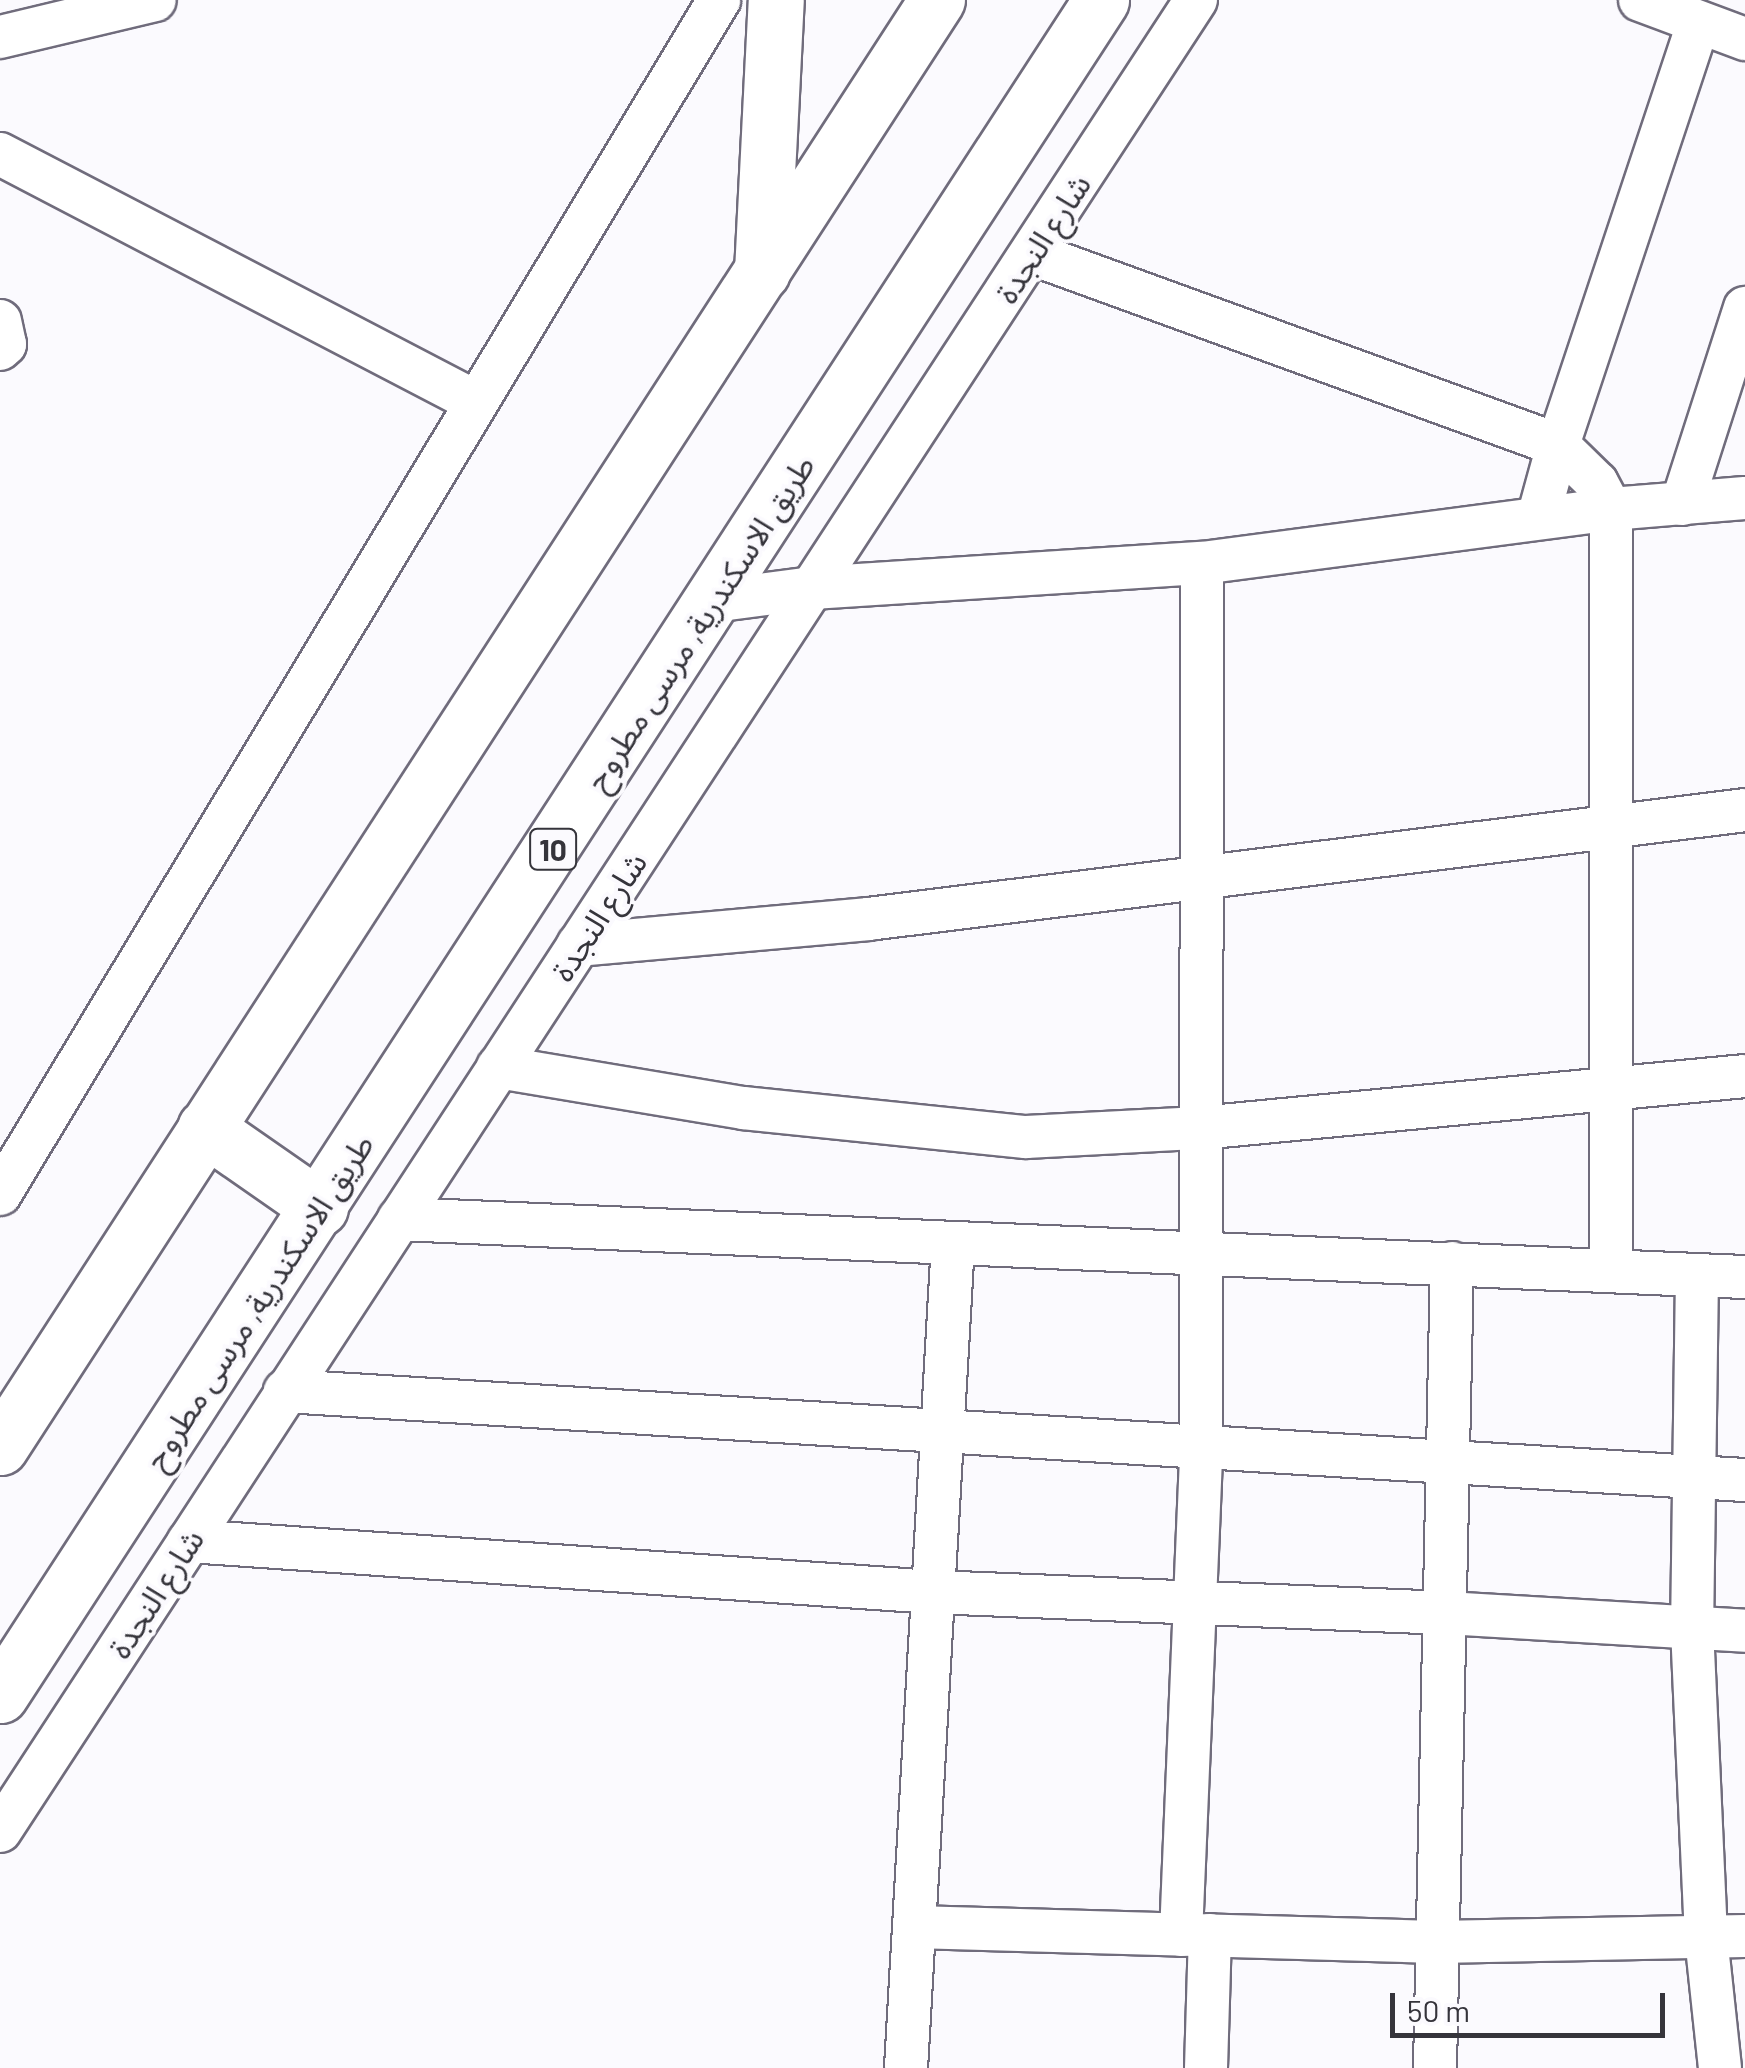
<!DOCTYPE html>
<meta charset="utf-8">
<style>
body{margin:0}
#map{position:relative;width:1745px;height:2068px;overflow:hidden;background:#fbfafe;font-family:Barlow,"Noto Sans Arabic",sans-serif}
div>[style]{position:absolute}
.roads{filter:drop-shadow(2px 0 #706c7c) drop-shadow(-2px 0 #706c7c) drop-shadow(0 2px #706c7c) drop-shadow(0 -2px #706c7c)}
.minor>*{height:42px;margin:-21px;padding:0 21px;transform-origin:21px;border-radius:21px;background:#fff}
.primary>*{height:55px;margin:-27.5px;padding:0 27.5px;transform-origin:27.5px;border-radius:27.5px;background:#fff}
span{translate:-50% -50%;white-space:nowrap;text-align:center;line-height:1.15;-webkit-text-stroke:8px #fbfafe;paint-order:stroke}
.shield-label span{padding:2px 8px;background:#fbfafe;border:2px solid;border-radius:8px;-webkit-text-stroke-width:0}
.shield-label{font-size:30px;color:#35343b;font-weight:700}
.street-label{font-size:32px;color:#35343b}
.scale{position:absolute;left:1390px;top:1993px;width:275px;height:45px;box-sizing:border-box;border:5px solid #35343b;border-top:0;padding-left:12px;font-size:30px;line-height:35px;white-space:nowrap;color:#35343b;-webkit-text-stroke:8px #fbfafe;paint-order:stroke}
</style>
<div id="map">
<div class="roads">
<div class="minor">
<div style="left:1640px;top:0;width:112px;rotate:20.4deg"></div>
<div style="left:0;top:37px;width:159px;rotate:-13.4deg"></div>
<div style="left:0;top:154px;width:537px;rotate:27.52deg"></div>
<div style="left:1033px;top:254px;width:559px;rotate:19.99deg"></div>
<div style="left:1558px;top:445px;width:54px;rotate:44.3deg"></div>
<div style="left:1597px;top:483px;width:30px;rotate:62deg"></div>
<div style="left:1611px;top:509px;width:762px;rotate:90deg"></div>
<div style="left:0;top:321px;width:24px;rotate:78deg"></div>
<div style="left:5px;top:344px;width:7px;rotate:135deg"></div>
<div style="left:1682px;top:504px;width:206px;rotate:-72.2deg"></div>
<div style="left:1538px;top:518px;width:76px;rotate:-74.7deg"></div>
<div style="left:1558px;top:445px;width:445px;rotate:-71.6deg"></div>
<div style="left:713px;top:601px;width:100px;rotate:-7.5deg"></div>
<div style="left:812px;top:588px;width:391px;rotate:-3.7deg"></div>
<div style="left:1202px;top:563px;width:413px;rotate:-7.5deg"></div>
<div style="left:1611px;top:509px;width:134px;rotate:-4.7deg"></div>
<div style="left:578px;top:945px;width:291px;rotate:-5.1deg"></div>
<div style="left:868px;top:919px;width:884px;rotate:-7.08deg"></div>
<div style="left:498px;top:1067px;width:248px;rotate:9.5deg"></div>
<div style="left:743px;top:1108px;width:284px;rotate:5.9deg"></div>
<div style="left:1026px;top:1137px;width:174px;rotate:-3deg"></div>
<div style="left:1200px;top:1128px;width:547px;rotate:-5.45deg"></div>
<div style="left:0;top:1194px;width:1394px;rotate:-58.94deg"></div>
<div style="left:399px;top:1219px;width:1347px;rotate:2.47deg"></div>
<div style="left:1697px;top:1275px;width:353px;rotate:90.8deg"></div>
<div style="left:1692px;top:1628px;width:309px;rotate:87.4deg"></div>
<div style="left:1706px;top:1937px;width:132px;rotate:83.9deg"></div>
<div style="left:285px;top:1391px;width:1463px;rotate:3.49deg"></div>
<div style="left:189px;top:1541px;width:746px;rotate:3.92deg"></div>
<div style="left:933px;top:1592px;width:513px;rotate:2.34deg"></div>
<div style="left:1446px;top:1613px;width:300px;rotate:3.4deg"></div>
<div style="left:0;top:1831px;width:2187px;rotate:-56.85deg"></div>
<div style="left:914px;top:1927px;width:522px;rotate:1.65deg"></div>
<div style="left:1436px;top:1942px;width:309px;rotate:-1.1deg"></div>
<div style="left:1181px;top:1935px;width:486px;rotate:-87.6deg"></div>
<div style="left:1201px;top:1449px;width:886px;rotate:-89.94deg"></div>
<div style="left:906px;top:2068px;width:825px;rotate:-86.74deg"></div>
<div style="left:1206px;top:2068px;width:133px;rotate:-88.3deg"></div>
<div style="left:1435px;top:2068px;width:805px;rotate:-88.79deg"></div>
</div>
<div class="primary">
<div style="left:762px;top:272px;width:272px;rotate:-87.1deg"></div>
<div style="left:205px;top:1128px;width:140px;rotate:34.8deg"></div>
<div style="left:0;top:1447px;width:1724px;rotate:-57.08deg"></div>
<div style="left:0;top:1695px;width:2021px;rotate:-56.99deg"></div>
</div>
</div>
<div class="shield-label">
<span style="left:553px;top:849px">10</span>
</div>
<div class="street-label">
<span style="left:1042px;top:238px;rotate:-57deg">شارع النجدة</span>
<span style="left:699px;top:622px;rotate:-57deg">طريق الاسكندرية, مرسى مطروح</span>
<span style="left:598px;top:916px;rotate:-57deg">شارع النجدة</span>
<span style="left:258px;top:1301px;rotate:-57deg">طريق الاسكندرية, مرسى مطروح</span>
<span style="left:155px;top:1593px;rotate:-57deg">شارع النجدة</span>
</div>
<div class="scale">50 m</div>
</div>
